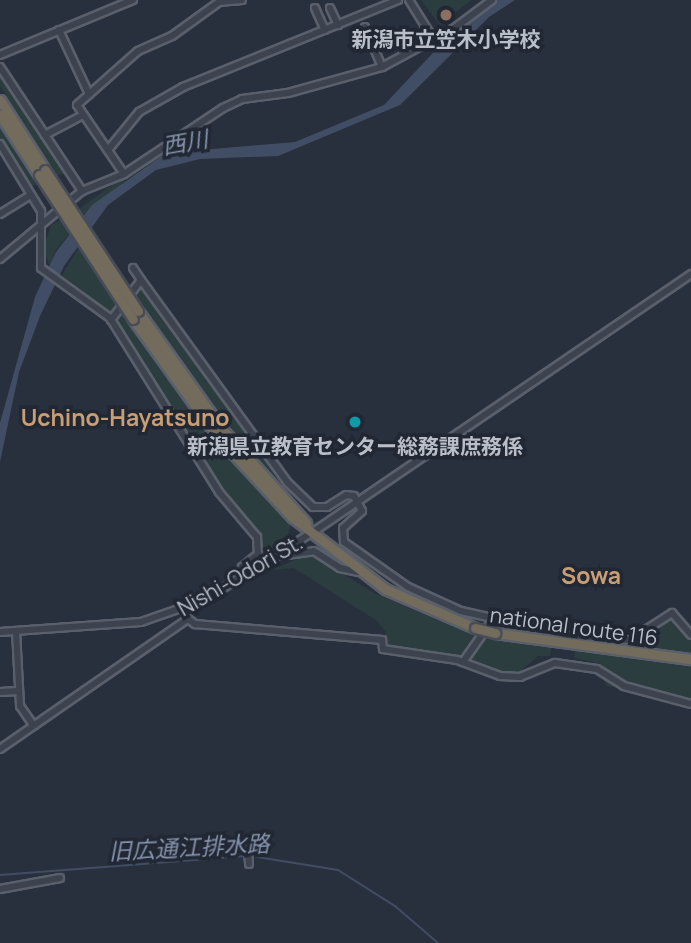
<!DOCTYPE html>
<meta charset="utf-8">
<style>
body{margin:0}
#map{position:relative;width:691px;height:943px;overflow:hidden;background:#29303d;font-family:Manrope,"Noto Sans JP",sans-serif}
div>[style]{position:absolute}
.green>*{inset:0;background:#2c3d3f}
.water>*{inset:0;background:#414d64}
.stream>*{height:2px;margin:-1px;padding:0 1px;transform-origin:1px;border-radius:1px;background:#414d64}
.roads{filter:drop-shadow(2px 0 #5a606b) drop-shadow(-2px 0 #5a606b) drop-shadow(0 2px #5a606b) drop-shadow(0 -2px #5a606b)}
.minor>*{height:6px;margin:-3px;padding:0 3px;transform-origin:3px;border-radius:3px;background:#3c424e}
.highway>*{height:9px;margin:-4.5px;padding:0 4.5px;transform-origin:4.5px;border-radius:4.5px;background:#736b5b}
.bridges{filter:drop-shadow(2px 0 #474d58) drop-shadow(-2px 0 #474d58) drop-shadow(0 2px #474d58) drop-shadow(0 -2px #474d58)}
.highway-bridge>*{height:9px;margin:-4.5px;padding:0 4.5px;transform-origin:4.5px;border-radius:4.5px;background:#736b5b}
.dots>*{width:19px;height:19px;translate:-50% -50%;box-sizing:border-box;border:4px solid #212733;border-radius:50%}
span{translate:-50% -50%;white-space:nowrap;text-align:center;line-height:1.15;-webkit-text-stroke:7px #212733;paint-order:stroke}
.poi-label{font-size:21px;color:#b9bec8;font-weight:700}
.street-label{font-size:21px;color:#b9bec8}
.water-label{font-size:23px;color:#8593ac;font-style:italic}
.neighbourhood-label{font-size:23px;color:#c89e74;font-weight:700}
</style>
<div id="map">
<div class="green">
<div style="clip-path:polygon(421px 0,471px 0,440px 25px)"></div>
<div style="clip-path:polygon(0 70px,67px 172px,56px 176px,0 86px)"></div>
<div style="clip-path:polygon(0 119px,42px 184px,28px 186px,0 140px)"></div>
<div style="clip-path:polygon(183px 134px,188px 148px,147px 162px,83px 217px,78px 210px,83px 206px)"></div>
<div style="clip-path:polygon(64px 218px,72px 230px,55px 251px,50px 267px,44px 248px,51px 225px)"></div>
<div style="clip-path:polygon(81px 244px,117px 308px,112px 313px,62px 275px)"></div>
<div style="clip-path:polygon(139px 287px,207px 377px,204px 382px,210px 381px,232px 413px,231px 419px,237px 419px,298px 497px,315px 510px,350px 497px,320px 512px,306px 508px,251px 455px,196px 387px,134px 294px)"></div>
<div style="clip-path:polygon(120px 312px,207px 431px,291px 523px,287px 541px,254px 562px,261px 554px,261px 540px,205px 465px,194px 448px,196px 443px,190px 443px,171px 410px,172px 404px,166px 403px,120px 329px,116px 318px)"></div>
<div style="clip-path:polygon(346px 520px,341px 540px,361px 559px,427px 599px,490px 618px,487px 623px,420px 600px,372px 570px,339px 544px,339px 526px)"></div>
<div style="clip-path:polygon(310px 554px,374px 593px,439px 621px,481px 633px,462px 659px,386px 648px,385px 631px,376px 620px,294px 568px,271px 570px)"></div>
<div style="clip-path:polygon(672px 616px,691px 637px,691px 653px,547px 636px,491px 625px,629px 642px)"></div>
<div style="clip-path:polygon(486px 634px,551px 647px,550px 656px,538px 656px,516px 675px,469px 662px)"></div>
<div style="clip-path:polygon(575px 649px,691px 661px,691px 700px,607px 686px,594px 664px,603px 664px,574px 658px)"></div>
</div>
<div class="water">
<div style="clip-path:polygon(494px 0,515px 0,489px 17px,400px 105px,278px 156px,200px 159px,156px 170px,108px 205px,64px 266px,40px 316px,19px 372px,0 462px,0 423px,35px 297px,56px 252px,92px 205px,166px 153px,295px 142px,384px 105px,446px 39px)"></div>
</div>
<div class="stream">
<div style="left:251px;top:856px;width:88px;rotate:9.1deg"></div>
<div style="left:338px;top:870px;width:67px;rotate:32.3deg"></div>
<div style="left:395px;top:906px;width:57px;rotate:40.7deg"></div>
<div style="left:0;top:875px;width:247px;rotate:-4.4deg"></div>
</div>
<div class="roads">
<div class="minor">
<div style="left:409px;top:0;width:47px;rotate:58deg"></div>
<div style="left:315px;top:8px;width:24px;rotate:66deg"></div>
<div style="left:330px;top:8px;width:19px;rotate:65deg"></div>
<div style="left:365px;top:27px;width:43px;rotate:67deg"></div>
<div style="left:59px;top:30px;width:71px;rotate:64.9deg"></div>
<div style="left:0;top:55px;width:144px;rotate:-22.5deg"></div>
<div style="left:0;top:67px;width:149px;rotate:56.5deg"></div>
<div style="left:45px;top:135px;width:41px;rotate:-27.8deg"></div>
<div style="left:0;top:144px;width:79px;rotate:58.5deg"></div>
<div style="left:41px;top:211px;width:57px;rotate:90deg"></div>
<div style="left:41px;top:268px;width:85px;rotate:35.9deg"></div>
<div style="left:110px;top:318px;width:205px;rotate:57.9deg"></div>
<div style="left:219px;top:492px;width:59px;rotate:49.8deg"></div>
<div style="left:257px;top:537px;width:17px;rotate:87deg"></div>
<div style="left:258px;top:554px;width:21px;rotate:141deg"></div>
<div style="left:242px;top:567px;width:10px;rotate:73deg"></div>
<div style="left:108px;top:150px;width:49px;rotate:-50.8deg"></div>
<div style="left:139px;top:112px;width:51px;rotate:-29.6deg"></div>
<div style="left:183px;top:87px;width:232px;rotate:-22deg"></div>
<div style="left:124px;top:174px;width:83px;rotate:-124.3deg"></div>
<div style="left:77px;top:105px;width:81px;rotate:-41.5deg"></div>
<div style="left:138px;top:51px;width:37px;rotate:-24deg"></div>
<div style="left:172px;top:36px;width:58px;rotate:-35.9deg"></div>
<div style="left:219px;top:2px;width:23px;rotate:-5deg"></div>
<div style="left:0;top:214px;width:36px;rotate:-32deg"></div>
<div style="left:0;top:259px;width:107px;rotate:-39.7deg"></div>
<div style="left:82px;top:191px;width:45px;rotate:-22deg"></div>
<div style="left:124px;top:174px;width:119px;rotate:-33.7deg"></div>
<div style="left:223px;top:108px;width:21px;rotate:-25deg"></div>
<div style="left:242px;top:99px;width:46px;rotate:-7.4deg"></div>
<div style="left:288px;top:93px;width:98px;rotate:-15.5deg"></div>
<div style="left:382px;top:67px;width:84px;rotate:-28.4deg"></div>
<div style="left:456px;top:27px;width:45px;rotate:-36.9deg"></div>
<div style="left:133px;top:268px;width:14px;rotate:56deg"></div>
<div style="left:111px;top:320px;width:50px;rotate:-53.1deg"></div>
<div style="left:141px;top:280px;width:249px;rotate:54.1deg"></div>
<div style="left:287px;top:482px;width:36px;rotate:44deg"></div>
<div style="left:313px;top:507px;width:14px"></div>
<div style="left:327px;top:507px;width:22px;rotate:-32deg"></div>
<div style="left:346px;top:495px;width:8px;rotate:7deg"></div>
<div style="left:354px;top:496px;width:17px;rotate:62deg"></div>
<div style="left:362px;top:511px;width:25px;rotate:138deg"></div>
<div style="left:343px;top:528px;width:14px;rotate:86deg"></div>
<div style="left:344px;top:542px;width:78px;rotate:35.1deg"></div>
<div style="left:408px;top:587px;width:58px;rotate:24.4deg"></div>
<div style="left:461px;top:611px;width:110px;rotate:12.6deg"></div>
<div style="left:568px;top:635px;width:62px;rotate:4.6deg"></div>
<div style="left:630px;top:640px;width:50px;rotate:-32.7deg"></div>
<div style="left:672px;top:613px;width:29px;rotate:49deg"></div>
<div style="left:280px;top:556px;width:34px;rotate:-8deg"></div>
<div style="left:314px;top:551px;width:31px;rotate:33deg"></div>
<div style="left:340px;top:568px;width:19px;rotate:12deg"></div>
<div style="left:188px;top:619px;width:9px;rotate:36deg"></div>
<div style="left:195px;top:624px;width:188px;rotate:4.9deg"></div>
<div style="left:382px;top:640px;width:9px;rotate:84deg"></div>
<div style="left:383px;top:649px;width:75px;rotate:8.5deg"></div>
<div style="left:457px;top:660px;width:46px;rotate:20.4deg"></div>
<div style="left:500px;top:676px;width:20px;rotate:3deg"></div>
<div style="left:520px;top:677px;width:38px;rotate:-22deg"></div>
<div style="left:555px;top:663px;width:42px;rotate:8.1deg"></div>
<div style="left:597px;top:669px;width:32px;rotate:32deg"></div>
<div style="left:624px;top:686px;width:69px;rotate:15deg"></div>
<div style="left:16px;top:631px;width:75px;rotate:86.9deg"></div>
<div style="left:20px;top:706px;width:24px;rotate:55deg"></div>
<div style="left:0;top:632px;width:141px;rotate:-4.1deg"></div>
<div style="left:141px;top:622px;width:67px;rotate:-19.2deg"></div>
<div style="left:204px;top:600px;width:128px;rotate:-32deg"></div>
<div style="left:313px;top:532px;width:458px;rotate:-34.3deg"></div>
<div style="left:463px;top:662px;width:49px;rotate:-55deg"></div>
<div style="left:491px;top:622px;width:24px;rotate:9deg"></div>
<div style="left:0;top:692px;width:19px;rotate:-3deg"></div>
<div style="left:0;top:749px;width:229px;rotate:-34.7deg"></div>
<div style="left:248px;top:845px;width:19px;rotate:87deg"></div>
<div style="left:0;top:889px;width:61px;rotate:-10.4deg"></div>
</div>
<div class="highway">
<div style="left:0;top:100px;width:83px;rotate:57.3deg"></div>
<div style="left:0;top:115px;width:72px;rotate:57deg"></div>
<div style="left:138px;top:311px;width:145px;rotate:54.6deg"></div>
<div style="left:222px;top:429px;width:126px;rotate:48.2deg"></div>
<div style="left:133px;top:319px;width:143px;rotate:54.4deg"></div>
<div style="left:216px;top:435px;width:112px;rotate:47.2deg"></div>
<div style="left:292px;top:517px;width:118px;rotate:37.7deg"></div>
<div style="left:385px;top:589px;width:98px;rotate:23.4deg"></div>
<div style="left:495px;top:633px;width:198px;rotate:7.6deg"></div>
</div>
</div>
<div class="bridges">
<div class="highway-bridge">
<div style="left:45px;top:170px;width:169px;rotate:56.6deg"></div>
<div style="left:39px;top:175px;width:172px;rotate:56.9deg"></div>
<div style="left:475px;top:628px;width:21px;rotate:14deg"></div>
</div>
</div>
<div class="dots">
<div style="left:446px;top:15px;background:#8d6e63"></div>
<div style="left:355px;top:422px;background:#0f9aa8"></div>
</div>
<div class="poi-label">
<span style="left:446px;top:39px">新潟市立笠木小学校</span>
<span style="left:355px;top:446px">新潟県立教育センター総務課庶務係</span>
</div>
<div class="street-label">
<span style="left:240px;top:575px;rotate:-30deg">Nishi-Odori St.</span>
<span style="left:574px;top:626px;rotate:8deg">national route 116</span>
</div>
<div class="water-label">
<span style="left:185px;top:142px;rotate:-10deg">西川</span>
<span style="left:189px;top:847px;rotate:-3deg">旧広通江排水路</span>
</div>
<div class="neighbourhood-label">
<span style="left:125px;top:417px">Uchino-Hayatsuno</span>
<span style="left:591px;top:575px">Sowa</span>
</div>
</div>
